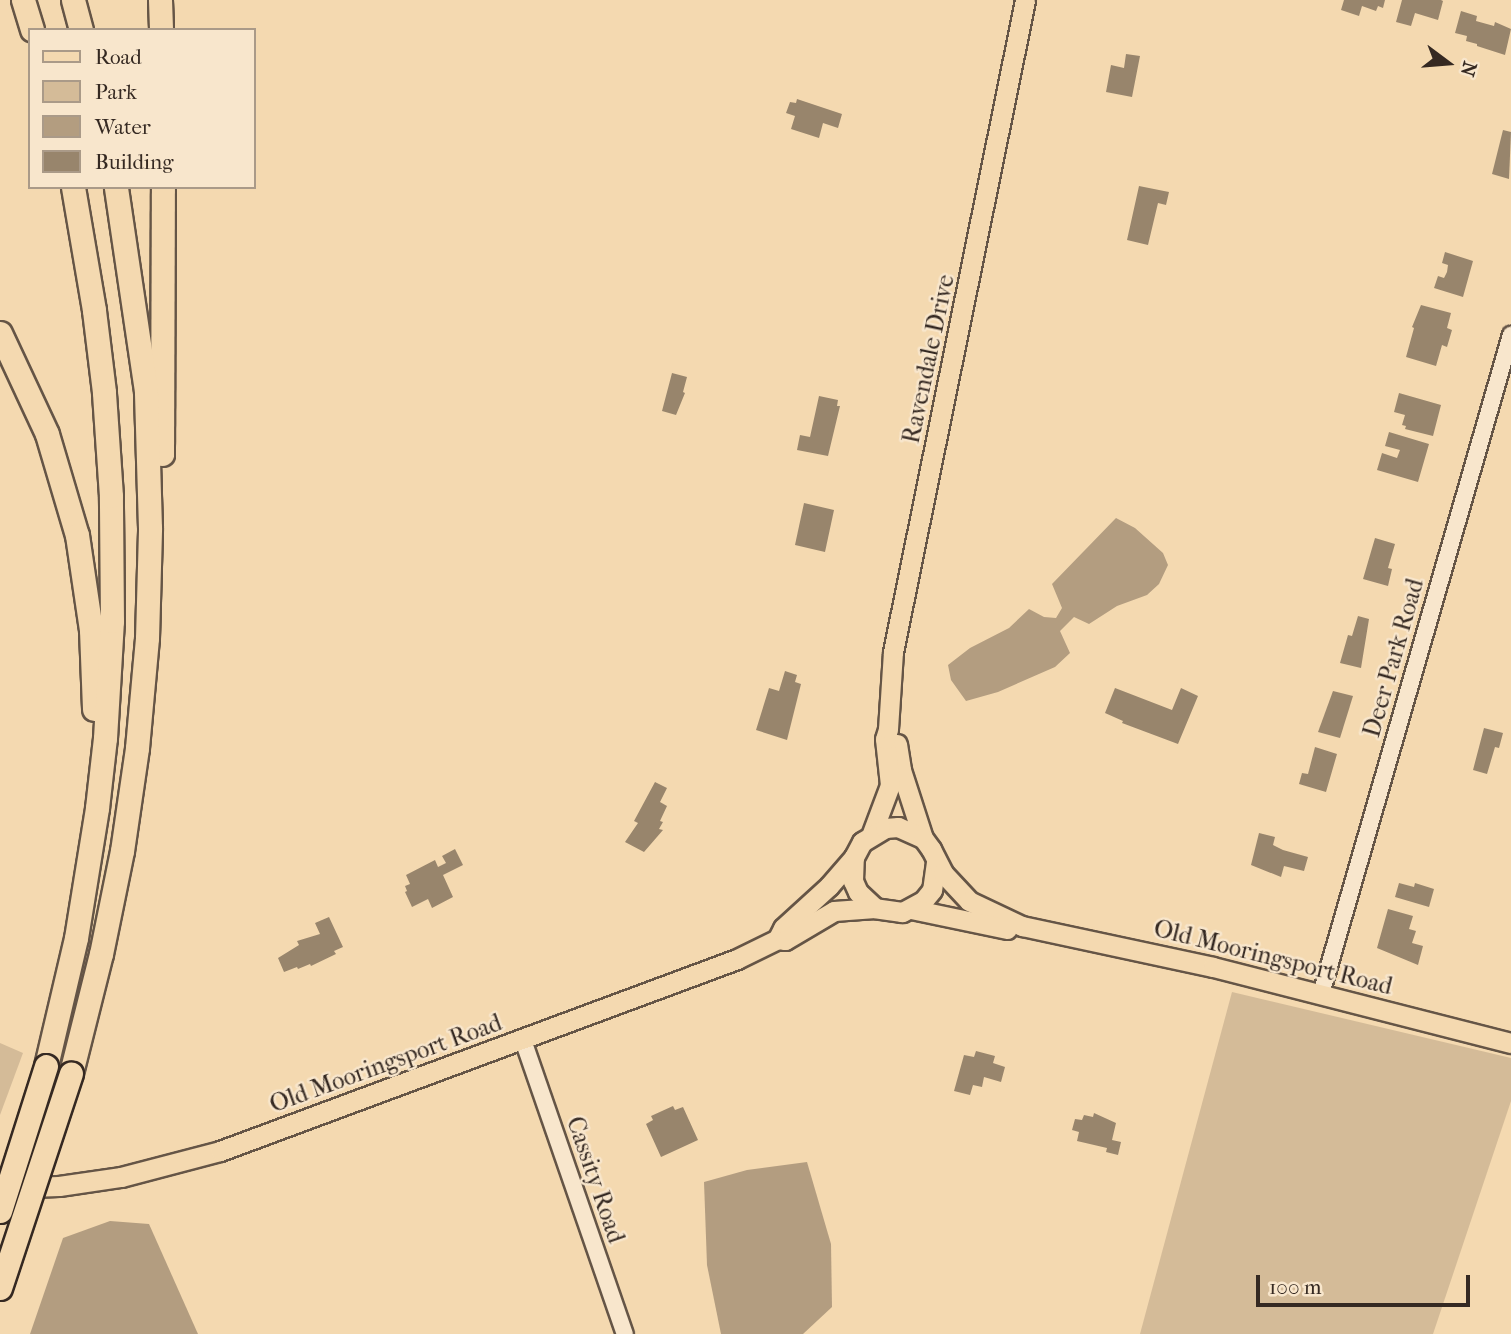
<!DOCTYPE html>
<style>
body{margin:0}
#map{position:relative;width:1511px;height:1334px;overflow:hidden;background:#f4d9b0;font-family:"IM FELL French Canon",serif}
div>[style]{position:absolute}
.green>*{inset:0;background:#d4bb98}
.water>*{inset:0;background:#b39d80}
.building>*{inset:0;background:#98856c}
.roads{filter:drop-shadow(2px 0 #655546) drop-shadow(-2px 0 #655546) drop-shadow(0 2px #655546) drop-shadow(0 -2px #655546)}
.minor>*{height:16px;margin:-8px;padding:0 8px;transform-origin:8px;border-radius:8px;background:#f8e6cc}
.major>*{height:19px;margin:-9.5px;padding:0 9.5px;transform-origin:9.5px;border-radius:9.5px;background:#f4d9b0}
.highway>*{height:23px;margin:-11.5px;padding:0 11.5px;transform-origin:11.5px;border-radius:11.5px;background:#f4d9b0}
.bridges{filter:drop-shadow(2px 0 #352922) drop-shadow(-2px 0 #352922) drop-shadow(0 2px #352922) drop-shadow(0 -2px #352922)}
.highway-bridge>*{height:23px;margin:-11.5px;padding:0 11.5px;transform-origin:11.5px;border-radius:11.5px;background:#f4d9b0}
span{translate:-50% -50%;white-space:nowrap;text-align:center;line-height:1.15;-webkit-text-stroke:5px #f8e6cc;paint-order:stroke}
.street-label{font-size:24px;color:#352922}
.legend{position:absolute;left:28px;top:28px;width:228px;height:161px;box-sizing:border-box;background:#f8e6cc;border:2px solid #aa9a88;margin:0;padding:9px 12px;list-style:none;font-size:21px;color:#352922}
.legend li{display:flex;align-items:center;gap:14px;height:35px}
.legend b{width:35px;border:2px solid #aa9a88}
.north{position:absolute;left:1413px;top:28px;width:70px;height:70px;-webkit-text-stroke:5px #f8e6cc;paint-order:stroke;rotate:106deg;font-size:19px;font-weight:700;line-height:28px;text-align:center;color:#352922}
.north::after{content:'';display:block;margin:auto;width:24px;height:32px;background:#352922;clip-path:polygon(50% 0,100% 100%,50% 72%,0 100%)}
.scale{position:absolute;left:1256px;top:1275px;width:214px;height:32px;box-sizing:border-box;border:4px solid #352922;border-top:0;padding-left:9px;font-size:21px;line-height:24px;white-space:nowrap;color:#352922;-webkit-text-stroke:5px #f8e6cc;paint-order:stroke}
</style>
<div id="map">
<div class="green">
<div style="clip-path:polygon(1232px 992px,1511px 1058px,1511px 1101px,1433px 1334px,1140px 1334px)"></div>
<div style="clip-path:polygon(0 1043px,23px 1053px,0 1115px)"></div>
</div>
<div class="water">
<div style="clip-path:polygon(1116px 518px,1135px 528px,1163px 553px,1168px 565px,1159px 584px,1147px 595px,1117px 606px,1089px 624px,1074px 617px,1060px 631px,1070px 653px,1055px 667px,998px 692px,966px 701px,951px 680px,948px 665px,970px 648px,1009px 628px,1029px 609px,1044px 617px,1056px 618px,1062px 608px,1052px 584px)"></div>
<div style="clip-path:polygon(807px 1162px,831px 1244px,832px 1307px,803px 1334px,721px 1334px,707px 1265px,704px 1182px,747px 1170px)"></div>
<div style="clip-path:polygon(110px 1221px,149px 1224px,198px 1334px,30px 1334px,63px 1238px)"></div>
</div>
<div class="building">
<div style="clip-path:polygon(1344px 0,1385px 0,1383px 8px,1378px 6px,1376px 11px,1362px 6px,1359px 16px,1341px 10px)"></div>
<div style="clip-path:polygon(1402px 0,1441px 0,1443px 1px,1438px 20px,1415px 13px,1411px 26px,1396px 22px)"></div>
<div style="clip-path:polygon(1461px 11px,1477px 16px,1476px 21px,1494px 26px,1495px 22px,1511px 29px,1505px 55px,1477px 46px,1477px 44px,1466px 41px,1467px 36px,1455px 33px)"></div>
<div style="clip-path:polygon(1126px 54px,1140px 56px,1132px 97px,1106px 92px,1111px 65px,1124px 68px)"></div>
<div style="clip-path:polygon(797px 99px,842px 114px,838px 128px,823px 123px,819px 138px,791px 129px,795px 116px,786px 113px,790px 102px,796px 103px)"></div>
<div style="clip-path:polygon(1503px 130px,1511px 132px,1509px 179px,1492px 174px)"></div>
<div style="clip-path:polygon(1139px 186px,1169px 192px,1166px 205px,1158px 203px,1148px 245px,1127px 240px)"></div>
<div style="clip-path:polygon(1445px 252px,1473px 261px,1463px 297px,1434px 288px,1438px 276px,1444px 278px,1447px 272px,1448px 265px,1442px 263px)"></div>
<div style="clip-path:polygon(1421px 305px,1451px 313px,1447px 328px,1452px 330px,1447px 347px,1442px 345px,1436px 366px,1406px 357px,1414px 328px,1412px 327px)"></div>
<div style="clip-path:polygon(672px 373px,687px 377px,683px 392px,685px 393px,676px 415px,662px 411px)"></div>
<div style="clip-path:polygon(1399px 393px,1441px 405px,1433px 436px,1405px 429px,1406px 426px,1402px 425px,1405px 415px,1394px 412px)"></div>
<div style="clip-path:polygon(819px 396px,838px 400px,837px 406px,840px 406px,828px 456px,797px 450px,800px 435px,810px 437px)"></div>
<div style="clip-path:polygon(1389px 432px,1429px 444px,1418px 482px,1377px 470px,1382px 453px,1397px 458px,1400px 450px,1385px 446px)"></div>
<div style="clip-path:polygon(804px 503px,834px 510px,825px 552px,795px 545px)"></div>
<div style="clip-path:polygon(1375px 538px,1395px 544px,1388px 568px,1392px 569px,1388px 586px,1363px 579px)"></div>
<div style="clip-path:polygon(1358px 616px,1369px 619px,1361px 668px,1340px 663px,1348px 635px,1352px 636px)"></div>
<div style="clip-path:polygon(785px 671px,797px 675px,795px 682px,801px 684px,787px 740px,756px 730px,769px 688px,779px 691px)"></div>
<div style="clip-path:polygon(1115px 688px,1172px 710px,1181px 688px,1198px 696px,1178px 744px,1122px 723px,1123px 721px,1105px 713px)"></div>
<div style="clip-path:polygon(1333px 691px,1353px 696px,1340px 738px,1318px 732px)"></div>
<div style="clip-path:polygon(1484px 728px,1503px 733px,1499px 748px,1495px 747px,1487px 774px,1473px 770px)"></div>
<div style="clip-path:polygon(1315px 747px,1337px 754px,1326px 792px,1299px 784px,1302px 773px,1308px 774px)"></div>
<div style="clip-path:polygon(655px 782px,667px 788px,660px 802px,667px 806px,660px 821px,663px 822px,659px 829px,663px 830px,644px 852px,625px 842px,638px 823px,634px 821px)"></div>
<div style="clip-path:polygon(1259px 833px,1275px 837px,1273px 845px,1283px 850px,1308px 857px,1304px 871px,1284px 866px,1281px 877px,1251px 865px)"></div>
<div style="clip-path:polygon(455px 849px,463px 865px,443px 875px,453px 897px,432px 908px,428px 899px,412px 907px,405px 892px,407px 891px,405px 886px,410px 884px,406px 875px,435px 860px,438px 867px,446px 863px,442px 856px)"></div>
<div style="clip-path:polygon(1399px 883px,1414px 887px,1415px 883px,1434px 889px,1429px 907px,1395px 897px)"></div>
<div style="clip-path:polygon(1388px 909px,1413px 916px,1409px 929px,1416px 931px,1412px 943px,1423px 946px,1418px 965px,1377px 948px)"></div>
<div style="clip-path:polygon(329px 917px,343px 947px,334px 951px,336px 954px,311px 966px,310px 964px,298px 969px,297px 967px,284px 972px,278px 958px,299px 945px,297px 941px,320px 934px,315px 923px)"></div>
<div style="clip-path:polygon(976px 1051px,995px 1056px,993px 1063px,1005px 1067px,1001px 1082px,984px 1077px,982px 1087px,973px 1085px,970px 1095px,954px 1091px,964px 1055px,974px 1057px)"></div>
<div style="clip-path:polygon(673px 1106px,675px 1110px,683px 1107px,698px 1140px,661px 1157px,646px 1124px,653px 1120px,651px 1116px)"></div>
<div style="clip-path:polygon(1094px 1113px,1116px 1123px,1112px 1140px,1121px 1142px,1118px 1155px,1106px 1152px,1107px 1148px,1077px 1141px,1079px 1132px,1072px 1130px,1075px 1119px,1082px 1120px,1084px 1115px,1093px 1117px)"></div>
</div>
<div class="roads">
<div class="minor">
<div style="left:1321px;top:994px;width:686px;rotate:-73.92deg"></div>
<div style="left:523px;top:1040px;width:311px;rotate:70.9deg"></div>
</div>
<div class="major">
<div style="left:897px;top:744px;width:26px;rotate:81deg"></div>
<div style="left:901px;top:770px;width:71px;rotate:72.1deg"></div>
<div style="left:872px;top:833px;width:51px;rotate:-69.4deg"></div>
<div style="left:890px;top:785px;width:46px;rotate:-96.2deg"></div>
<div style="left:885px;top:739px;width:10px;rotate:-73deg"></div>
<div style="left:888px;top:729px;width:77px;rotate:-86.3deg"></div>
<div style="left:893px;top:652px;width:665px;rotate:-78.55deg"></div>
<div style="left:936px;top:862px;width:28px;rotate:98deg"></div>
<div style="left:932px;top:890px;width:14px;rotate:129deg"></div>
<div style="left:923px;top:901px;width:24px;rotate:152deg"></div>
<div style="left:902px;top:912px;width:27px;rotate:-172deg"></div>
<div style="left:875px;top:908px;width:23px;rotate:-137deg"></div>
<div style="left:858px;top:892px;width:12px;rotate:-114deg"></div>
<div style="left:853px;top:881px;width:24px;rotate:-88deg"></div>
<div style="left:854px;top:857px;width:17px;rotate:-62deg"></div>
<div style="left:862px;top:842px;width:27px;rotate:-31deg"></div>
<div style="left:885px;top:828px;width:13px;rotate:-4deg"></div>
<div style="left:898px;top:827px;width:27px;rotate:24deg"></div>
<div style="left:923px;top:838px;width:14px;rotate:54deg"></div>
<div style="left:931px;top:849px;width:27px;rotate:63deg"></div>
<div style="left:943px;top:873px;width:38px;rotate:47deg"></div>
<div style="left:969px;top:901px;width:59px;rotate:25.3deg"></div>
<div style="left:1022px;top:926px;width:195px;rotate:12.1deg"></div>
<div style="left:1213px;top:967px;width:308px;rotate:14.3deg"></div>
<div style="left:911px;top:909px;width:98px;rotate:11.8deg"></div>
<div style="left:778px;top:938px;width:11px;rotate:-63deg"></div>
<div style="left:783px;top:928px;width:62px;rotate:-42.4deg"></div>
<div style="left:829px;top:886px;width:38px;rotate:-49deg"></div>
<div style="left:0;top:1188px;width:59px;rotate:-1.9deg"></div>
<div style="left:59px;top:1186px;width:63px;rotate:-8.3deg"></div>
<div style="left:121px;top:1177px;width:102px;rotate:-14.7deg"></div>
<div style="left:220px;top:1151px;width:552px;rotate:-20.37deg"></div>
<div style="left:737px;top:959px;width:46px;rotate:-26deg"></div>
<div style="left:778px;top:939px;width:7px;rotate:8deg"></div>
<div style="left:785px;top:940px;width:57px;rotate:-30.6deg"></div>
<div style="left:834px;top:911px;width:41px;rotate:-4.2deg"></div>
</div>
<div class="highway">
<div style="left:23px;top:0;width:31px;rotate:73deg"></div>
<div style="left:73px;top:0;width:31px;rotate:75deg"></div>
<div style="left:160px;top:0;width:30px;rotate:88deg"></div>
<div style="left:0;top:333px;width:111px;rotate:65deg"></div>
<div style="left:47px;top:434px;width:105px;rotate:73.5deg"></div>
<div style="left:77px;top:535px;width:96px;rotate:81.6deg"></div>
<div style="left:91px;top:630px;width:79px;rotate:87.8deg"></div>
<div style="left:162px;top:454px;width:267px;rotate:-89.8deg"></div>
<div style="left:46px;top:1066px;width:131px;rotate:-76.8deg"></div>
<div style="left:76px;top:938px;width:132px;rotate:-80.8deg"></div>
<div style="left:97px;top:808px;width:70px;rotate:-83.5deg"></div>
<div style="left:105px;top:738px;width:117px;rotate:-86.6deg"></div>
<div style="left:112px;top:621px;width:125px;rotate:-90.5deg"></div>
<div style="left:111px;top:496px;width:104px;rotate:-93.9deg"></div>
<div style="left:104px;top:392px;width:83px;rotate:-97deg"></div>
<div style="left:94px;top:310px;width:125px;rotate:-99.7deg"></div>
<div style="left:71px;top:1073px;width:123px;rotate:-75.9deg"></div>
<div style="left:101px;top:954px;width:105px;rotate:-78.5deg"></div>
<div style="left:122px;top:851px;width:104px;rotate:-81.7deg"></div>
<div style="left:137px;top:748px;width:110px;rotate:-84.8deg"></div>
<div style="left:147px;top:638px;width:110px;rotate:-88.4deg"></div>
<div style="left:150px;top:528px;width:137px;rotate:-91.7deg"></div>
<div style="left:146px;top:391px;width:206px;rotate:-98.4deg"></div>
</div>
</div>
<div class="bridges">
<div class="highway-bridge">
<div style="left:0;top:1211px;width:152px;rotate:-72.4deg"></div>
<div style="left:0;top:1288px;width:226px;rotate:-71.7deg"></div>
</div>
</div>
<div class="street-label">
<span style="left:929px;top:359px;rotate:-78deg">Ravendale Drive</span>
<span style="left:1394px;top:658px;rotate:-74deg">Deer Park Road</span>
<span style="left:1273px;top:958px;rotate:14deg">Old Mooringsport Road</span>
<span style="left:386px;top:1064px;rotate:-20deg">Old Mooringsport Road</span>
<span style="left:595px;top:1180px;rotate:71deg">Cassity Road</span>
</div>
<ul class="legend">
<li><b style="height:9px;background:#f4d9b0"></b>Road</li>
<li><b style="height:19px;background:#d4bb98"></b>Park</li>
<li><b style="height:19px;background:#b39d80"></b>Water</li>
<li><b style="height:19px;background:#98856c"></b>Building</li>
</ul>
<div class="north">N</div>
<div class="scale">100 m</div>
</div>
